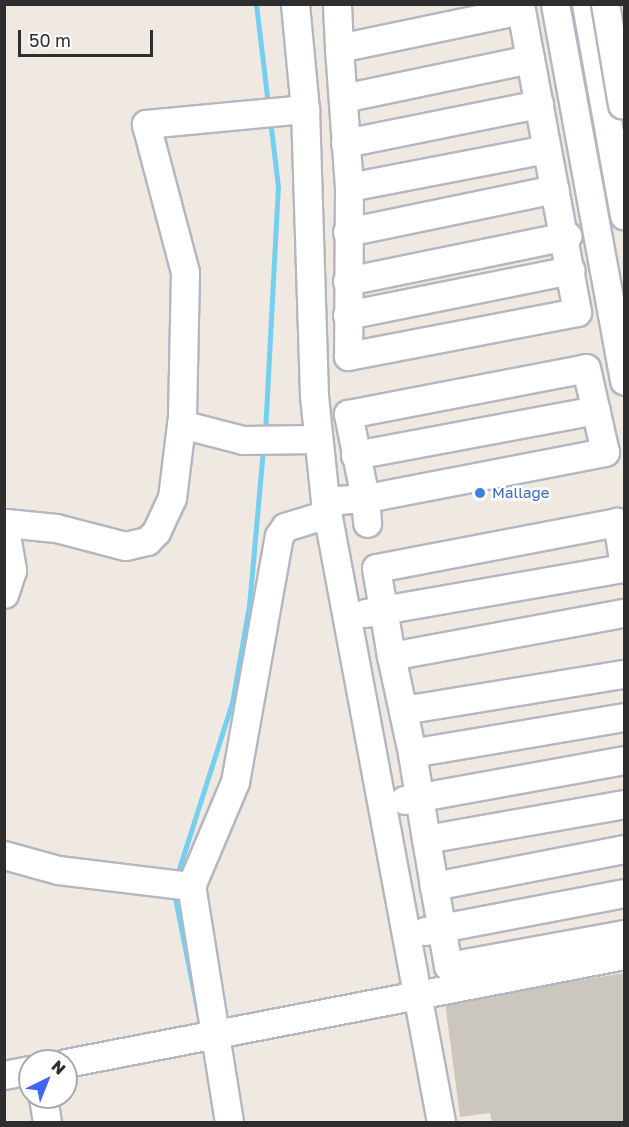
<!DOCTYPE html>
<style>
body{margin:0}
#map{position:relative;width:629px;height:1127px;overflow:hidden;background:#efe9e1;font-family:"Golos Text",sans-serif}
div>[style]{position:absolute}
.stream>*{height:5px;margin:-2.5px;padding:0 2.5px;transform-origin:2.5px;border-radius:2.5px;background:#75cff0}
.building>*{inset:0;background:#cbc7bf}
.roads{filter:drop-shadow(2px 0 #b4b7c1) drop-shadow(-2px 0 #b4b7c1) drop-shadow(0 2px #b4b7c1) drop-shadow(0 -2px #b4b7c1)}
.minor>*{height:27px;margin:-13.5px;padding:0 13.5px;transform-origin:13.5px;border-radius:13.5px;background:#fff}
.bridges{filter:drop-shadow(2px 0 #b4b7c1) drop-shadow(-2px 0 #b4b7c1) drop-shadow(0 2px #b4b7c1) drop-shadow(0 -2px #b4b7c1)}
.minor-bridge>*{height:27px;margin:-13.5px;padding:0 13.5px;transform-origin:13.5px;border-radius:13.5px;background:#fff}
.dots>*{width:16px;height:16px;translate:-50% -50%;box-sizing:border-box;border:3px solid #fff;border-radius:50%}
span{translate:-50% -50%;white-space:nowrap;text-align:center;line-height:1.15;-webkit-text-stroke:5px #fff;paint-order:stroke}
.shop-label{font-size:15px;color:#366cbe}
.left{translate:0 -50%;text-align:left}
.frame{position:absolute;inset:0;border:6px solid #2e2e2e;pointer-events:none}
.north{position:absolute;left:18px;top:1049px;width:60px;height:60px;box-sizing:border-box;background:#fff;border:2px solid #ababab;border-radius:50%;rotate:43deg;font-size:16px;font-weight:700;line-height:24px;text-align:center;color:#2e2e2e}
.north::after{content:'';display:block;margin:auto;width:21px;height:27px;background:#4264fb;clip-path:polygon(50% 0,100% 100%,50% 72%,0 100%)}
.scale{position:absolute;left:18px;top:30px;width:135px;height:27px;box-sizing:border-box;border:3px solid #2e2e2e;border-top:0;padding-left:8px;font-size:18px;line-height:21px;white-space:nowrap;color:#2e2e2e;-webkit-text-stroke:4px #fff;paint-order:stroke}
</style>
<div id="map">
<div class="stream">
<div style="left:256px;top:4px;width:101px;rotate:83.2deg"></div>
<div style="left:265px;top:433px;width:246px;rotate:-87deg"></div>
<div style="left:278px;top:187px;width:68px;rotate:-96.7deg"></div>
<div style="left:177px;top:875px;width:181px;rotate:-72.3deg"></div>
<div style="left:232px;top:703px;width:98px;rotate:-80.1deg"></div>
<div style="left:249px;top:606px;width:159px;rotate:-84.9deg"></div>
<div style="left:174px;top:893px;width:122px;rotate:78.7deg"></div>
</div>
<div class="building">
<div style="clip-path:polygon(624px 973px,624px 1122px,492px 1122px,490px 1113px,460px 1117px,445px 1002px)"></div>
</div>
<div class="roads">
<div class="minor">
<div style="left:295px;top:4px;width:105px;rotate:84.6deg"></div>
<div style="left:305px;top:109px;width:287px;rotate:88.2deg"></div>
<div style="left:314px;top:396px;width:106px;rotate:84deg"></div>
<div style="left:325px;top:501px;width:632px;rotate:79.42deg"></div>
<div style="left:555px;top:4px;width:383px;rotate:79.6deg"></div>
<div style="left:586px;top:4px;width:215px;rotate:79.8deg"></div>
<div style="left:337px;top:5px;width:43px;rotate:87.3deg"></div>
<div style="left:343px;top:98px;width:191px;rotate:-11.8deg"></div>
<div style="left:530px;top:59px;width:50px;rotate:-100.4deg"></div>
<div style="left:521px;top:10px;width:186px;rotate:168.2deg"></div>
<div style="left:339px;top:48px;width:139px;rotate:85.9deg"></div>
<div style="left:349px;top:187px;width:169px;rotate:90.3deg"></div>
<div style="left:348px;top:356px;width:233px;rotate:-10.9deg"></div>
<div style="left:577px;top:312px;width:257px;rotate:-100.5deg"></div>
<div style="left:345px;top:143px;width:198px;rotate:-11.4deg"></div>
<div style="left:349px;top:187px;width:201px;rotate:-10.9deg"></div>
<div style="left:347px;top:232px;width:212px;rotate:-11.7deg"></div>
<div style="left:347px;top:281px;width:225px;rotate:-11.6deg"></div>
<div style="left:347px;top:315px;width:228px;rotate:-11.4deg"></div>
<div style="left:181px;top:424px;width:64px;rotate:14.5deg"></div>
<div style="left:243px;top:440px;width:74px;rotate:-0.8deg"></div>
<div style="left:355px;top:455px;width:245px;rotate:-10.6deg"></div>
<div style="left:325px;top:501px;width:40px;rotate:-4.3deg"></div>
<div style="left:365px;top:498px;width:86px;rotate:-101.4deg"></div>
<div style="left:348px;top:414px;width:242px;rotate:-10.9deg"></div>
<div style="left:586px;top:368px;width:86px;rotate:77.3deg"></div>
<div style="left:605px;top:452px;width:244px;rotate:169.1deg"></div>
<div style="left:365px;top:498px;width:25px;rotate:85deg"></div>
<div style="left:4px;top:523px;width:48px;rotate:80.3deg"></div>
<div style="left:12px;top:570px;width:25px;rotate:108deg"></div>
<div style="left:6px;top:523px;width:50px;rotate:5.7deg"></div>
<div style="left:56px;top:528px;width:71px;rotate:14.6deg"></div>
<div style="left:125px;top:546px;width:23px;rotate:-13deg"></div>
<div style="left:147px;top:541px;width:13px;rotate:-45deg"></div>
<div style="left:156px;top:532px;width:38px;rotate:-65deg"></div>
<div style="left:172px;top:498px;width:83px;rotate:-83deg"></div>
<div style="left:182px;top:416px;width:144px;rotate:-88.8deg"></div>
<div style="left:185px;top:272px;width:153px;rotate:-104.8deg"></div>
<div style="left:146px;top:124px;width:160px;rotate:-5.4deg"></div>
<div style="left:624px;top:566px;width:45px;rotate:-99deg"></div>
<div style="left:617px;top:522px;width:245px;rotate:169.2deg"></div>
<div style="left:376px;top:568px;width:89px;rotate:80.3deg"></div>
<div style="left:391px;top:656px;width:237px;rotate:-10.5deg"></div>
<div style="left:365px;top:613px;width:263px;rotate:-9.9deg"></div>
<div style="left:391px;top:656px;width:99px;rotate:77.8deg"></div>
<div style="left:403px;top:710px;width:224px;rotate:-9.3deg"></div>
<div style="left:624px;top:717px;width:215px;rotate:170.4deg"></div>
<div style="left:412px;top:753px;width:87px;rotate:80.8deg"></div>
<div style="left:426px;top:839px;width:201px;rotate:-10deg"></div>
<div style="left:404px;top:800px;width:224px;rotate:-10.3deg"></div>
<div style="left:426px;top:839px;width:48px;rotate:80.3deg"></div>
<div style="left:624px;top:849px;width:194px;rotate:169deg"></div>
<div style="left:434px;top:886px;width:81px;rotate:80.1deg"></div>
<div style="left:448px;top:966px;width:179px;rotate:-10.3deg"></div>
<div style="left:4px;top:855px;width:56px;rotate:15.5deg"></div>
<div style="left:58px;top:870px;width:134px;rotate:6.9deg"></div>
<div style="left:425px;top:931px;width:203px;rotate:-10.8deg"></div>
<div style="left:66px;top:1063px;width:568px;rotate:-10.95deg"></div>
<div style="left:4px;top:1075px;width:26px;rotate:-11deg"></div>
<div style="left:43px;top:1097px;width:25px;rotate:81deg"></div>
<div style="left:229px;top:1122px;width:239px;rotate:-99.1deg"></div>
<div style="left:191px;top:886px;width:113px;rotate:-67.1deg"></div>
<div style="left:235px;top:782px;width:250px;rotate:-79.9deg"></div>
<div style="left:279px;top:536px;width:11px;rotate:-56deg"></div>
<div style="left:285px;top:527px;width:44px;rotate:-17.2deg"></div>
</div>
</div>
<div class="bridges">
<div class="minor-bridge">
<div style="left:605px;top:4px;width:102px;rotate:80.4deg"></div>
</div>
</div>
<div class="dots">
<div style="left:480px;top:493px;background:#3f7fe0"></div>
</div>
<div class="shop-label">
<span class="left" style="left:492px;top:493px">Mallage</span>
</div>
<div class="frame"></div>
<div class="north">N</div>
<div class="scale">50 m</div>
</div>
